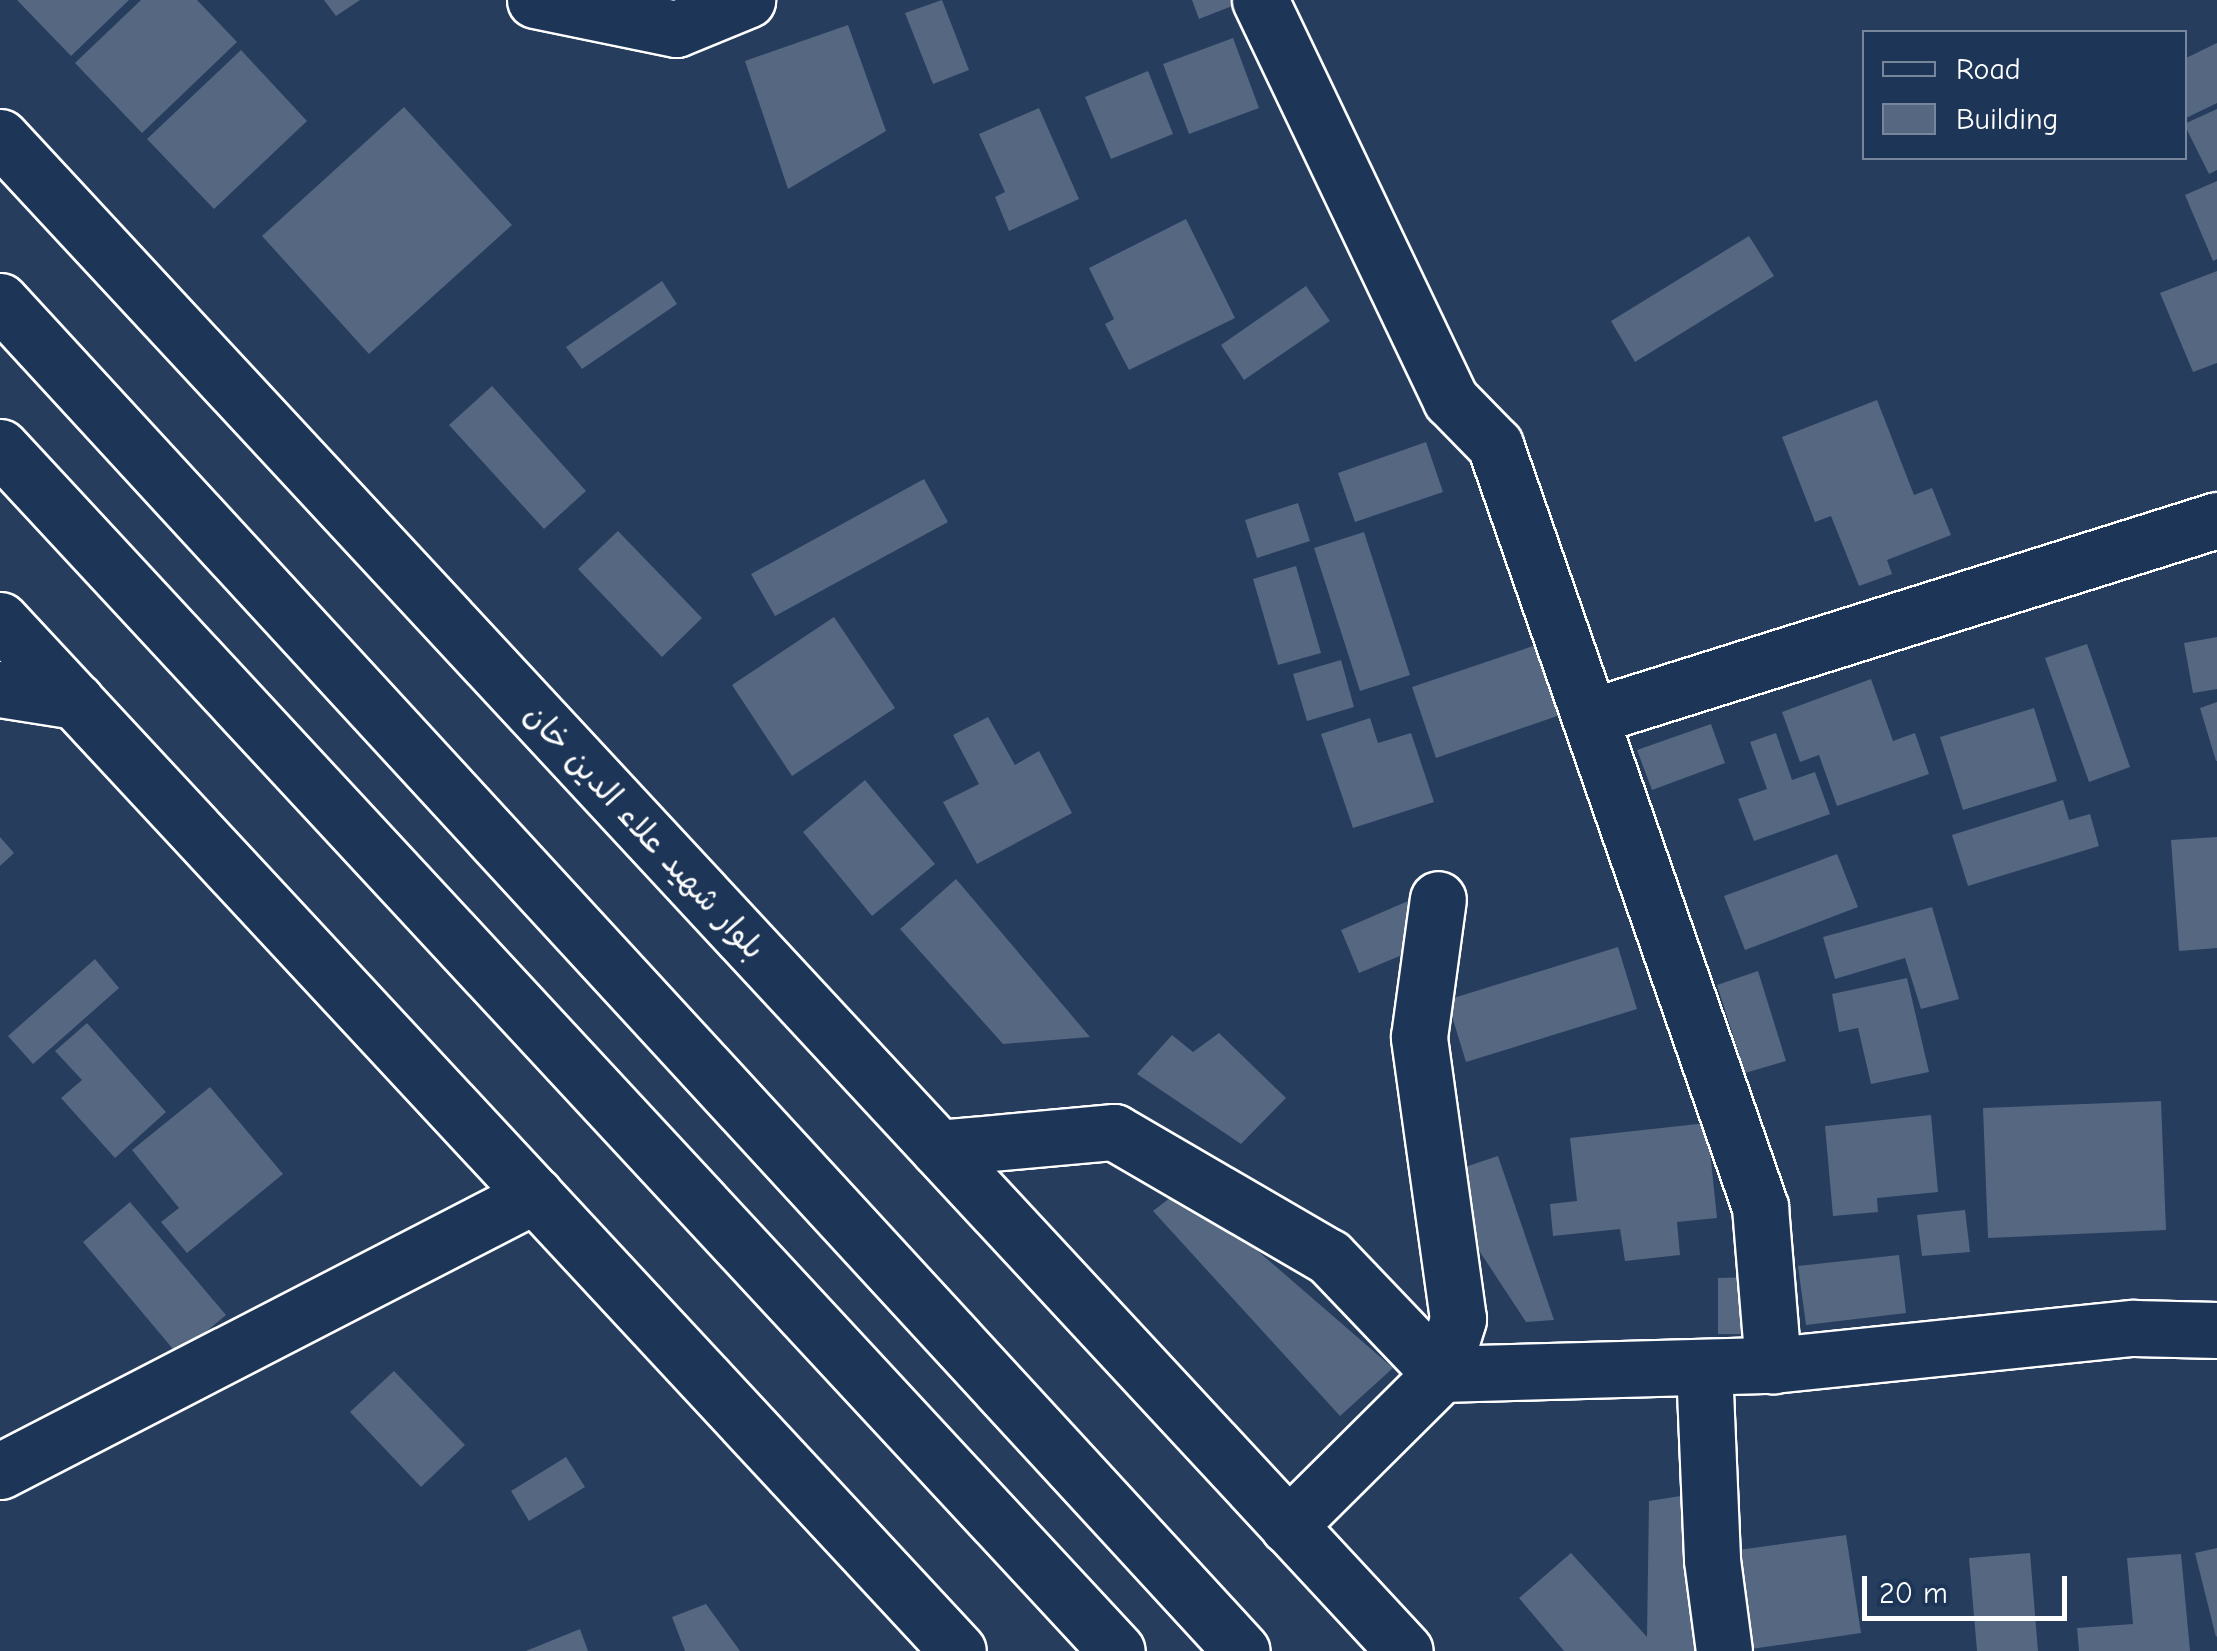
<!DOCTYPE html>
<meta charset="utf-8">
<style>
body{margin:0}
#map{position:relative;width:2217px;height:1651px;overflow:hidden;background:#263d5e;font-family:"Comic Neue","Playpen Sans Arabic",sans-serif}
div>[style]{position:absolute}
.building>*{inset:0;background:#556781}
.roads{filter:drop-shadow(2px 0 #fff) drop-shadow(-2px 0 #fff) drop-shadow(0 2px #fff) drop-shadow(0 -2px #fff)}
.minor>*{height:55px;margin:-27.5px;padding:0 27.5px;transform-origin:27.5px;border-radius:27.5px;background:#1d3557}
.highway>*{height:55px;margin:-27.5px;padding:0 27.5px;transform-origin:27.5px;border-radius:27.5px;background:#1d3557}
span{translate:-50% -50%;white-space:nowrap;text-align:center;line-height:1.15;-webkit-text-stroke:8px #1d3557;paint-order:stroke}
.street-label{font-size:32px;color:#fff}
.legend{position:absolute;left:1862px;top:30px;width:325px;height:130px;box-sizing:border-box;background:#1d3557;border:2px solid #77869a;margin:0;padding:12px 18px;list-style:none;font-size:30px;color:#fff}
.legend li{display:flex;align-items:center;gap:20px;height:50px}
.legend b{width:50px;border:2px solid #77869a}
.scale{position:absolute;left:1862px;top:1576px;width:205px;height:45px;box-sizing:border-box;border:5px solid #fff;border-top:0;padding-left:12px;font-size:30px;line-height:35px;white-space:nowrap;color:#fff;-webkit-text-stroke:8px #1d3557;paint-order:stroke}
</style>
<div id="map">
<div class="building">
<div style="clip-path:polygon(17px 0,129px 0,71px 56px)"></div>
<div style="clip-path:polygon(141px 0,197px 0,237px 42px,142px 133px,75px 63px)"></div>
<div style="clip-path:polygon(324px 0,360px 0,336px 16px)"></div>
<div style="clip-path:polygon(942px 0,969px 70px,933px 84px,905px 13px)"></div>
<div style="clip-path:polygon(1192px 0,1239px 0,1240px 3px,1199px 19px)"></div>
<div style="clip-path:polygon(848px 25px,886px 131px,788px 189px,745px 61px)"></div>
<div style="clip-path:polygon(1233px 38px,1259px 108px,1189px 134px,1163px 64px)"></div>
<div style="clip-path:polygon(2217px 43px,2217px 103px,2184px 119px,2184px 59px)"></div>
<div style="clip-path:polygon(241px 50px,307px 121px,214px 209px,147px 139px)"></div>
<div style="clip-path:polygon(1148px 71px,1173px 134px,1111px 159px,1085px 97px)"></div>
<div style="clip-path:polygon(404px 107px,512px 225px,369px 354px,262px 236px)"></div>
<div style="clip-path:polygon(1039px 108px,1079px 199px,1009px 231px,995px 197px,1005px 192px,979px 134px)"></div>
<div style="clip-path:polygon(2217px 109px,2217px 170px,2209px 174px,2184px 124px)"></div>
<div style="clip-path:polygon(2217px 181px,2217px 259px,2213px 261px,2185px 195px)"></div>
<div style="clip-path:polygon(1186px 219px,1235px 318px,1129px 370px,1105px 324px,1114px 319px,1089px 268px)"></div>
<div style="clip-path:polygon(1749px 236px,1774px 276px,1635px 362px,1611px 321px)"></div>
<div style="clip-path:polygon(2217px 271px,2217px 363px,2193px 372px,2160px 293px)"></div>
<div style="clip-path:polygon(662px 281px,677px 304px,582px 369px,566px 347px)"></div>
<div style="clip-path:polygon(1306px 286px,1330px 321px,1244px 380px,1221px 345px)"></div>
<div style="clip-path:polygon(492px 386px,586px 491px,544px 529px,449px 425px)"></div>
<div style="clip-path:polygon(1877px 400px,1914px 495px,1932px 488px,1951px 535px,1887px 560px,1892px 574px,1859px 586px,1831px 516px,1815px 522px,1782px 437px)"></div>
<div style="clip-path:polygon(1426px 442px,1443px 492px,1355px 522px,1338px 473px)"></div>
<div style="clip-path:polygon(924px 479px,948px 522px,775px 616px,751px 574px)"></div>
<div style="clip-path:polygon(1298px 503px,1310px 541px,1257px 558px,1245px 520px)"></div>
<div style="clip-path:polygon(618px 531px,702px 618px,662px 657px,578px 569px)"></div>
<div style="clip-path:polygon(1364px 532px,1410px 675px,1360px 691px,1314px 548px)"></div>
<div style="clip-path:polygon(1296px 566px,1321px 653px,1278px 665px,1253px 579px)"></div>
<div style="clip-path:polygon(834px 617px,895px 708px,792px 776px,732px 685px)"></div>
<div style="clip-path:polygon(2217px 637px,2217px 689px,2193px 693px,2184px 643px)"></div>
<div style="clip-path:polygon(1539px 644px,1563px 714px,1436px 758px,1412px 687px)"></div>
<div style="clip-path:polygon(2087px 644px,2130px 767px,2089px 782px,2045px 658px)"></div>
<div style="clip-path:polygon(1341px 660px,1354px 707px,1307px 721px,1293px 674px)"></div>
<div style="clip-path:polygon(1871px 679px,1893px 741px,1915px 733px,1929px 774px,1837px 806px,1819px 755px,1800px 762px,1782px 712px)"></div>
<div style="clip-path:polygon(2217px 702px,2217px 761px,2216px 761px,2200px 708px)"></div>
<div style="clip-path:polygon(2034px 708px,2057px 781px,1963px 810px,1940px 737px)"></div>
<div style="clip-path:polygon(988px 717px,1015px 765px,1039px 751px,1072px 813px,977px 864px,943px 802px,979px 784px,953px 735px)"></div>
<div style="clip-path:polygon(1370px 718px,1378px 743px,1411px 733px,1434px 802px,1353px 828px,1321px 734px)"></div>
<div style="clip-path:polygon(1711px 724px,1725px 763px,1652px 790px,1637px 750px)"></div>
<div style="clip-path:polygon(1776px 733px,1792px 780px,1815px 772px,1830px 814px,1754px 841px,1738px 799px,1767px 789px,1750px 742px)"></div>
<div style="clip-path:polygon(865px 780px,935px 864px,872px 916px,803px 832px)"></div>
<div style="clip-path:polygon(2063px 800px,2069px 820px,2090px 814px,2099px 846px,1968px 886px,1952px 835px)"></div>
<div style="clip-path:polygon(0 837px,14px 853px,0 866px)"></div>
<div style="clip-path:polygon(2217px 837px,2217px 948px,2179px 951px,2171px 840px)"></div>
<div style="clip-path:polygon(1837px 854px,1858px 907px,1745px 950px,1724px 896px)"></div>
<div style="clip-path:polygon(956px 879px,1090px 1037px,1003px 1044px,900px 929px)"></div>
<div style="clip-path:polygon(1408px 901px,1426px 945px,1359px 973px,1341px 930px)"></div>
<div style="clip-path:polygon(1932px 907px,1959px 999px,1921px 1009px,1905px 958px,1835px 979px,1823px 937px)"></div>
<div style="clip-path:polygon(1618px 947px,1637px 1009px,1466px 1062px,1447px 1000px)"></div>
<div style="clip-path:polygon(95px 959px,119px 988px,33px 1064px,8px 1036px)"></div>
<div style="clip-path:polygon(1758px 971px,1786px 1061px,1745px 1073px,1717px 985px)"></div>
<div style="clip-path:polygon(1907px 978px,1929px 1072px,1871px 1084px,1858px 1028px,1839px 1032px,1832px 994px)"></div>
<div style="clip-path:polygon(87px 1023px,166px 1112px,115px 1158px,61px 1098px,82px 1080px,55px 1051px)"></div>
<div style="clip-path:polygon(1219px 1033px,1286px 1098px,1241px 1144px,1137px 1074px,1172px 1035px,1193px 1052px)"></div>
<div style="clip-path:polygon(210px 1087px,283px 1174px,187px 1253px,161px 1222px,179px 1208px,132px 1150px)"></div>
<div style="clip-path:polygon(2161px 1101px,2166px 1230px,1988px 1238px,1983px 1108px)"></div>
<div style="clip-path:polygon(1931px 1115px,1938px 1192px,1877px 1198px,1878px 1212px,1833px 1216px,1825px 1126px)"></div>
<div style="clip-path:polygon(1707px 1123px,1717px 1218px,1677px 1222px,1680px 1255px,1625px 1261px,1620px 1229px,1553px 1236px,1550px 1204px,1577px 1201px,1570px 1138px)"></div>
<div style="clip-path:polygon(1498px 1156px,1554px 1320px,1526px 1322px,1480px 1252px,1447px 1173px)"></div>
<div style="clip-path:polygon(1184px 1187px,1393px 1368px,1340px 1416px,1153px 1211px)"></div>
<div style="clip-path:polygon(130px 1202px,226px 1315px,178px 1355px,83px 1242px)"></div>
<div style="clip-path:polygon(1965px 1210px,1970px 1252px,1922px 1256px,1917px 1215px)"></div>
<div style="clip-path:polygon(1899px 1255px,1906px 1313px,1806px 1325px,1798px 1266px)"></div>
<div style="clip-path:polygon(1757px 1277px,1757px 1334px,1718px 1334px,1718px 1278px)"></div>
<div style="clip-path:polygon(394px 1371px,465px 1445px,421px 1487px,350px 1412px)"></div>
<div style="clip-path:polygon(566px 1457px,585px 1487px,529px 1521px,511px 1491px)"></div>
<div style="clip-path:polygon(1687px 1495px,1701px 1651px,1564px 1651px,1519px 1598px,1571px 1553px,1647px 1637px,1649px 1501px)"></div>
<div style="clip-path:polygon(1846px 1535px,1861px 1633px,1745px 1650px,1731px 1551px)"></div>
<div style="clip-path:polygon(2217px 1548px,2217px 1636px,2216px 1637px,2195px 1553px)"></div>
<div style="clip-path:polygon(2030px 1553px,2038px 1651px,1977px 1651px,1969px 1558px)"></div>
<div style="clip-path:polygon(2181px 1554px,2190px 1651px,2079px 1651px,2077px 1628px,2133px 1624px,2127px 1558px)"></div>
<div style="clip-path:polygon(706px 1604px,740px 1651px,685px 1651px,672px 1617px)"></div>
<div style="clip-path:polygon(580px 1629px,588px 1651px,526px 1651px)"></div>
</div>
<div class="roads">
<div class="minor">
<div style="left:535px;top:0;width:144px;rotate:11.6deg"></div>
<div style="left:676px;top:29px;width:77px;rotate:-22.2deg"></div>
<div style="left:1260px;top:0;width:443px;rotate:64.5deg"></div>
<div style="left:1451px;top:400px;width:63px;rotate:45.6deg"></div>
<div style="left:1495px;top:445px;width:807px;rotate:70.82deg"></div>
<div style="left:1760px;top:1207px;width:159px;rotate:85.3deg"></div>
<div style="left:0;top:137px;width:2065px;rotate:47.14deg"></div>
<div style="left:0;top:620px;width:1407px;rotate:47.1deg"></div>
<div style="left:0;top:689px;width:77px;rotate:9deg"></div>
<div style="left:1593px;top:716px;width:654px;rotate:-17.44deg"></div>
<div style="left:938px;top:1148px;width:177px;rotate:-5.2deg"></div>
<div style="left:1114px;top:1132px;width:249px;rotate:30.2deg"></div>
<div style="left:1329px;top:1257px;width:162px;rotate:46.3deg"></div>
<div style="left:1441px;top:1374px;width:332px;rotate:-1.6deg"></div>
<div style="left:1773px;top:1365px;width:363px;rotate:-5.9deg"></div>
<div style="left:2134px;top:1328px;width:83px;rotate:1.4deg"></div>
<div style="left:1704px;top:1367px;width:193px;rotate:87.6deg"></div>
<div style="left:1712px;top:1560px;width:92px;rotate:82.5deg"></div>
<div style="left:0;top:1471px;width:602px;rotate:-27.29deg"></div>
<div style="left:1288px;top:1526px;width:216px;rotate:-44.8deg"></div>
<div style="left:1441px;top:1374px;width:58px;rotate:-72.8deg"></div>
<div style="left:1458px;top:1319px;width:285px;rotate:-97.9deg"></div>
<div style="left:1419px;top:1037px;width:139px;rotate:-82.2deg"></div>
</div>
<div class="highway">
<div style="left:0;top:301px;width:1834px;rotate:47.39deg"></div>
<div style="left:0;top:447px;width:1642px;rotate:47.15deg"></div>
</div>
</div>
<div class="street-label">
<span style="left:644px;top:832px;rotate:47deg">بلوار شهید علاء الدین خان</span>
</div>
<ul class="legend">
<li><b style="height:12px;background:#1d3557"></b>Road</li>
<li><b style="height:28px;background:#556781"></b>Building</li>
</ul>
<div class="scale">20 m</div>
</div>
